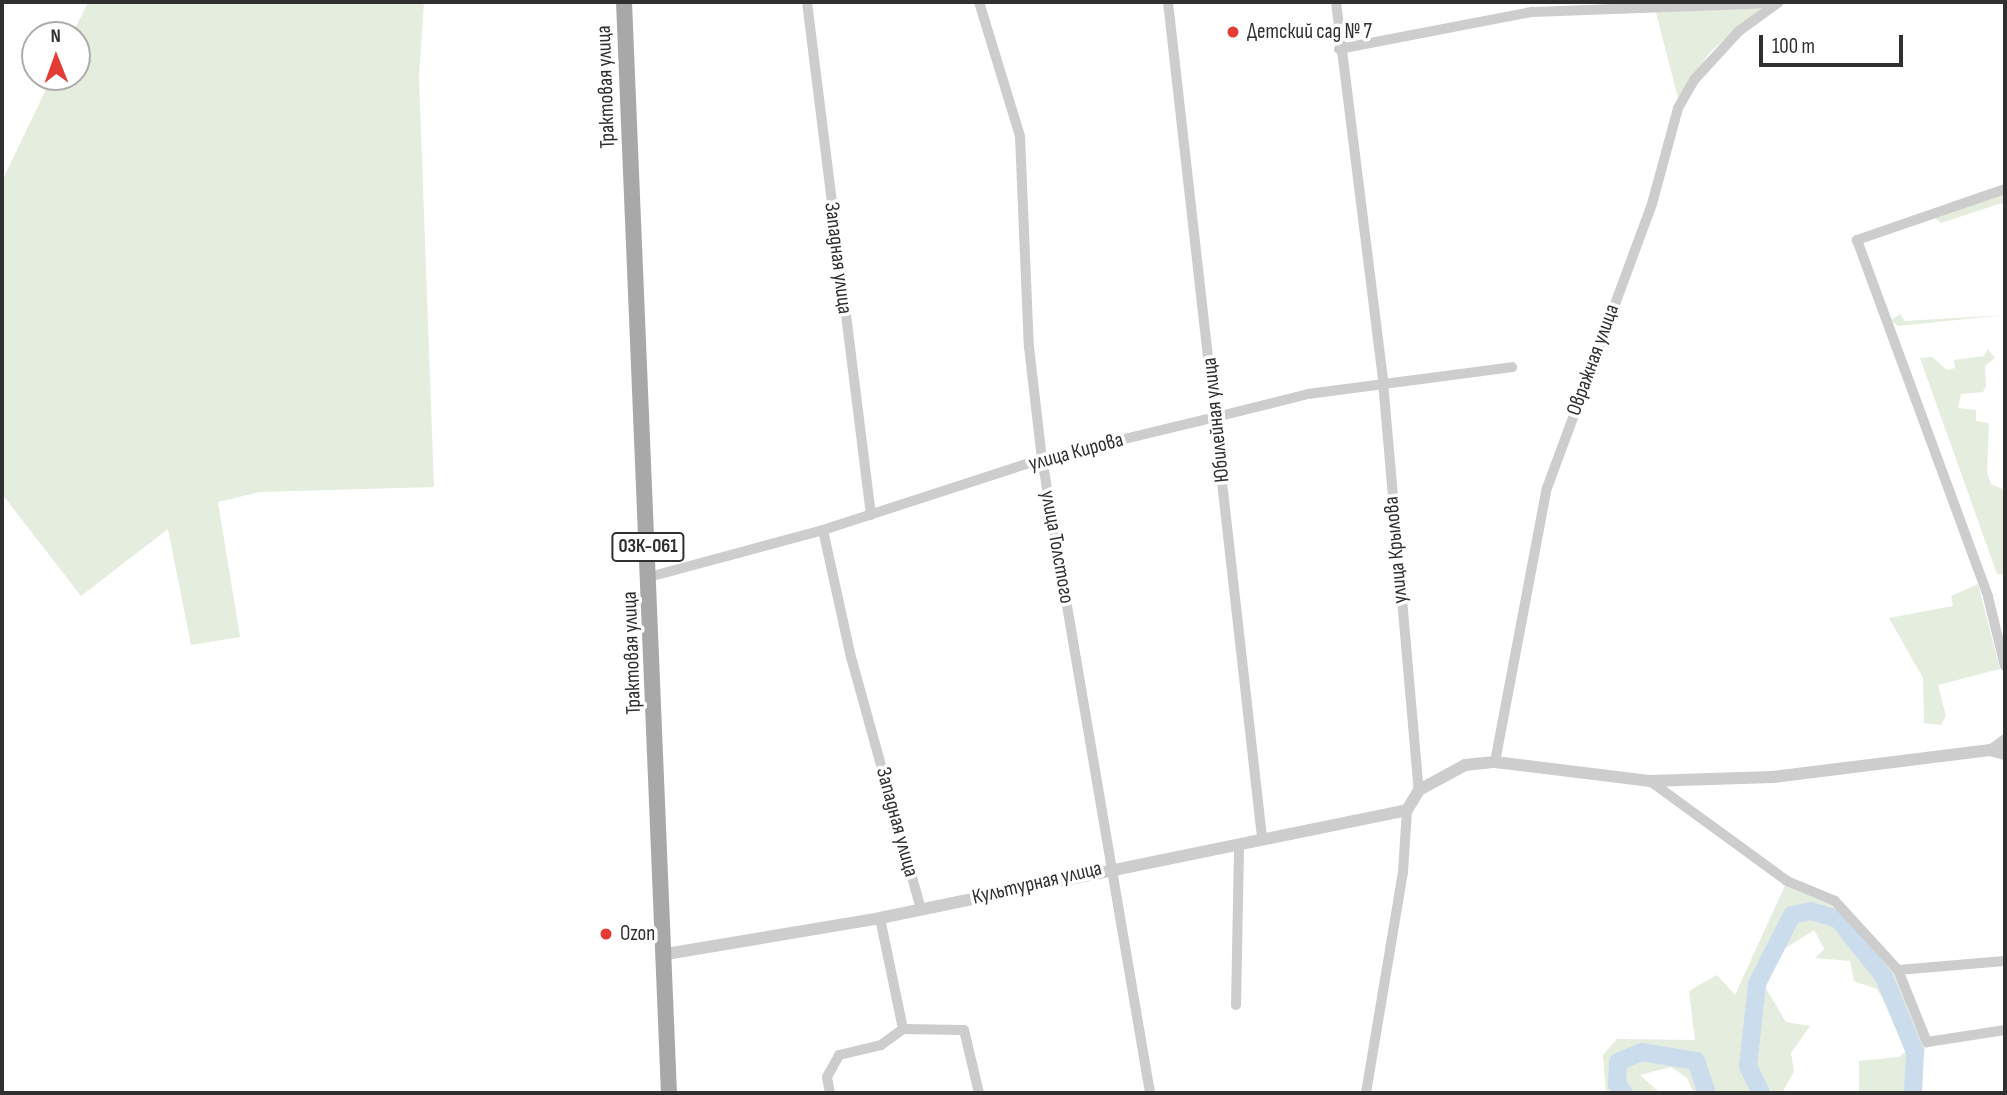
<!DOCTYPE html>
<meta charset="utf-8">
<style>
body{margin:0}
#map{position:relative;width:2007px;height:1095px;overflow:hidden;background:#fff;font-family:"Sofia Sans Condensed",sans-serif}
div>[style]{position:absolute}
.green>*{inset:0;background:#e5edde}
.river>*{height:18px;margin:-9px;padding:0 9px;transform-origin:9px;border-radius:9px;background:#cbdcec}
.minor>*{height:10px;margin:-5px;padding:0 5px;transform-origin:5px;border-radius:5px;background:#cdcdcd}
.tertiary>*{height:12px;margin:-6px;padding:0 6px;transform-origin:6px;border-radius:6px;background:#cdcdcd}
.primary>*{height:16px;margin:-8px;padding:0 8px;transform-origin:8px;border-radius:8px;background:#a8a8a8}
.dots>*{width:19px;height:19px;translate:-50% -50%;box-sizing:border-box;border:4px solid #fff;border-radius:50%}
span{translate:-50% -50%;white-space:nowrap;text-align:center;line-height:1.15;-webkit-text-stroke:7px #fff;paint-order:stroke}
.shield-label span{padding:2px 5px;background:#fff;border:2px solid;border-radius:5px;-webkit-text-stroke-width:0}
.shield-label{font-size:19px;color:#303030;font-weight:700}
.poi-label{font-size:21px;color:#303030}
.left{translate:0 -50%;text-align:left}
.street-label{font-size:21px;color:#303030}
.frame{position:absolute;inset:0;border:4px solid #303030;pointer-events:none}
.north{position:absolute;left:21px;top:21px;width:70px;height:70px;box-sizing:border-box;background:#fff;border:2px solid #acacac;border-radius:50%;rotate:359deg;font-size:19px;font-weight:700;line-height:28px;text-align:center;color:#303030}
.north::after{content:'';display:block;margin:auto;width:24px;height:32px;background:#e43b35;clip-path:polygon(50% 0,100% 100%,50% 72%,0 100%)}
.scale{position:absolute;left:1759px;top:35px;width:144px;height:32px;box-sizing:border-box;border:4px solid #303030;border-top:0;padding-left:9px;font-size:21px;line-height:24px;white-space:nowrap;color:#303030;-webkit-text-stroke:5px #fff;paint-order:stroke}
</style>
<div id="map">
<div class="green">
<div style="clip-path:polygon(88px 2px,424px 2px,419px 77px,434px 487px,260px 492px,218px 502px,240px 637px,191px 645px,168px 529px,81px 596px,2px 494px,2px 181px,52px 77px,77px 77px,77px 35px,72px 35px)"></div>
<div style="clip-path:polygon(1655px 9px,1761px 9px,1711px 51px,1678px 98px)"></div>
<div style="clip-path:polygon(2005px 193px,2005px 211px,2002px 203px,1941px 223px,1935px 218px)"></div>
<div style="clip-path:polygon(1900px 314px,1905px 321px,2005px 315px,1898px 326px,1891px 320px)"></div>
<div style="clip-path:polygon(1988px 349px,1995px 358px,1985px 366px,1986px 386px,1983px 392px,1961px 394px,1958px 408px,1976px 410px,1976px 421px,1989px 423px,1987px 472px,1991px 484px,2005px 490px,2005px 574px,1997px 574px,1920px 358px,1932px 357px,1947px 370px,1955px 368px,1954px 360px,1984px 356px)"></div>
<div style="clip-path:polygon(1978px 584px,2000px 669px,1938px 685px,1946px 716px,1941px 725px,1924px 723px,1923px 678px,1889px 618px,1953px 606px,1951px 596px)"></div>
<div style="clip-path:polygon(1787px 881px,1832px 900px,1898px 970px,1927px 1042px,1918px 1072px,1923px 1093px,1859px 1093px,1859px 1061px,1899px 1057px,1907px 1050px,1904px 1038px,1877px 989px,1854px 981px,1850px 961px,1815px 958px,1824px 949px,1814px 930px,1778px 953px,1767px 972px,1765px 987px,1786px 1022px,1810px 1026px,1791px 1053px,1794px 1071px,1782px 1093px,1694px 1093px,1687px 1078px,1671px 1067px,1640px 1075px,1660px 1093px,1606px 1093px,1603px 1055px,1617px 1039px,1695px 1040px,1689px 991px,1717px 975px,1735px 995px)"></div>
</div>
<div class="river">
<div style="left:1624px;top:1093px;width:11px;rotate:-128deg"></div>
<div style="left:1617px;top:1084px;width:22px;rotate:-87deg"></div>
<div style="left:1618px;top:1062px;width:26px;rotate:-23deg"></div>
<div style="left:1642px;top:1052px;width:55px;rotate:9.5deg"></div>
<div style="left:1696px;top:1061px;width:34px;rotate:71deg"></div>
<div style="left:1761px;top:1093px;width:30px;rotate:-116deg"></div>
<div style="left:1748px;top:1066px;width:82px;rotate:-83.7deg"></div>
<div style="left:1757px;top:984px;width:77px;rotate:-63.1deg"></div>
<div style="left:1792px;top:915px;width:19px;rotate:-12deg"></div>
<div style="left:1811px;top:911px;width:28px;rotate:17deg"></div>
<div style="left:1838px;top:919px;width:74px;rotate:51.6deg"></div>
<div style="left:1884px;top:977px;width:81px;rotate:67.5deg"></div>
<div style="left:1915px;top:1052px;width:41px;rotate:92.8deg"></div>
</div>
<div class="minor">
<div style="left:807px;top:2px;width:517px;rotate:82.89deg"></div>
<div style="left:979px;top:2px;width:140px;rotate:73deg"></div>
<div style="left:1020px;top:136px;width:211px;rotate:87.6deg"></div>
<div style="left:1029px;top:347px;width:113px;rotate:83.4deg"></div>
<div style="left:1042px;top:459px;width:643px;rotate:80.33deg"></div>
<div style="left:1168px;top:2px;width:841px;rotate:83.58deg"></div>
<div style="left:1336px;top:2px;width:383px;rotate:82.9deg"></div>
<div style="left:1383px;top:382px;width:410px;rotate:85deg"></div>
<div style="left:1339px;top:49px;width:197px;rotate:-10.9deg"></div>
<div style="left:1532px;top:12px;width:244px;rotate:-2.1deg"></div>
<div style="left:2005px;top:189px;width:157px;rotate:161deg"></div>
<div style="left:1857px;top:240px;width:380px;rotate:69.8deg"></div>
<div style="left:1988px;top:597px;width:71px;rotate:76.2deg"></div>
<div style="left:823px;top:530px;width:130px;rotate:77.6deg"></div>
<div style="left:851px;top:657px;width:262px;rotate:74.5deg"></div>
<div style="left:649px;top:577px;width:180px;rotate:-15.1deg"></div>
<div style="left:823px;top:530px;width:230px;rotate:-18deg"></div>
<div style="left:1042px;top:459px;width:179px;rotate:-13.6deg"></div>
<div style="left:1216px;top:417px;width:95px;rotate:-14deg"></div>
<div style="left:1308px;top:394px;width:206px;rotate:-7.5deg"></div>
<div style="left:1990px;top:750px;width:19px;rotate:-36deg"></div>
<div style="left:1495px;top:762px;width:279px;rotate:-79.3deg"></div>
<div style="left:1547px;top:488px;width:303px;rotate:-69.7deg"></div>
<div style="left:1652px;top:204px;width:99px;rotate:-74.8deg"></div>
<div style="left:1678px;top:108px;width:32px;rotate:-60deg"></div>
<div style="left:1694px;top:80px;width:67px;rotate:-47.4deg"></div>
<div style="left:1739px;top:31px;width:49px;rotate:-35.9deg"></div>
<div style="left:1650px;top:781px;width:170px;rotate:36.1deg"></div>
<div style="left:1787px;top:881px;width:52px;rotate:22.6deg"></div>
<div style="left:1835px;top:901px;width:93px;rotate:47.6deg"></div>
<div style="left:1898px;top:970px;width:78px;rotate:68.1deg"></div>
<div style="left:1927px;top:1042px;width:79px;rotate:-8.7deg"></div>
<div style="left:880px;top:918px;width:113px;rotate:78.3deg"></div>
<div style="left:903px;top:1029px;width:61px;rotate:0.9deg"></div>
<div style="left:964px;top:1030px;width:65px;rotate:76.6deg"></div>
<div style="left:1898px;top:970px;width:107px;rotate:-4.8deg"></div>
<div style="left:1236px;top:1005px;width:161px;rotate:-88.9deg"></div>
<div style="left:830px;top:1093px;width:16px;rotate:-101deg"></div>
<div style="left:827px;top:1077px;width:25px;rotate:-61deg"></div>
<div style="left:839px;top:1055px;width:43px;rotate:-13.4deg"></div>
<div style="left:881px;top:1045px;width:27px;rotate:-36deg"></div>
<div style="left:1366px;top:1093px;width:224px;rotate:-80.5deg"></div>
<div style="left:1403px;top:872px;width:62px;rotate:-86.3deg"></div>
</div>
<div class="tertiary">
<div style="left:666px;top:954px;width:217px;rotate:-9.5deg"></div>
<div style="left:880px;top:918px;width:538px;rotate:-11.58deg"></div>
<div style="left:1407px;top:810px;width:23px;rotate:-59deg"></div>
<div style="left:1419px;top:790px;width:52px;rotate:-28.5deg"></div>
<div style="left:1465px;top:765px;width:30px;rotate:-6deg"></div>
<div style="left:1495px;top:762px;width:155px;rotate:7deg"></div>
<div style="left:1649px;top:781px;width:124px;rotate:-1.8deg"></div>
<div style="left:1773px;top:777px;width:219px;rotate:-7.1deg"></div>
<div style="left:1990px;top:750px;width:16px;rotate:15deg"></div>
</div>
<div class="primary">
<div style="left:624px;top:2px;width:1092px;rotate:87.64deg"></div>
</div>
<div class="dots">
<div style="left:1233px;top:32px;background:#e43b35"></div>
<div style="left:606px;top:934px;background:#e43b35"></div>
</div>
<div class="shield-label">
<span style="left:648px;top:547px">03К-061</span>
</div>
<div class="poi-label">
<span class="left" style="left:1247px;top:32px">Детский сад № 7</span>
<span class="left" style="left:620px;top:934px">Ozon</span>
</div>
<div class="street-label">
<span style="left:606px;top:87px;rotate:-92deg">Трактовая улица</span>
<span style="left:838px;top:258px;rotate:83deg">Западная улица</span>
<span style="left:1593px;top:360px;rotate:-70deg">Овражная улица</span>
<span style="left:1216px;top:420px;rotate:-96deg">Юбилейная улица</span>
<span style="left:1076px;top:452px;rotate:-15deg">улица Кирова</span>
<span style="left:1057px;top:547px;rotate:80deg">улица Толстого</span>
<span style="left:1396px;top:550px;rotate:-95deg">улица Крылова</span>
<span style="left:632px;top:653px;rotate:-92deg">Трактовая улица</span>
<span style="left:897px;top:822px;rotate:75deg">Западная улица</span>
<span style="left:1037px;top:883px;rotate:-13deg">Культурная улица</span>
</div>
<div class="frame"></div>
<div class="north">N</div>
<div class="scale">100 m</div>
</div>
